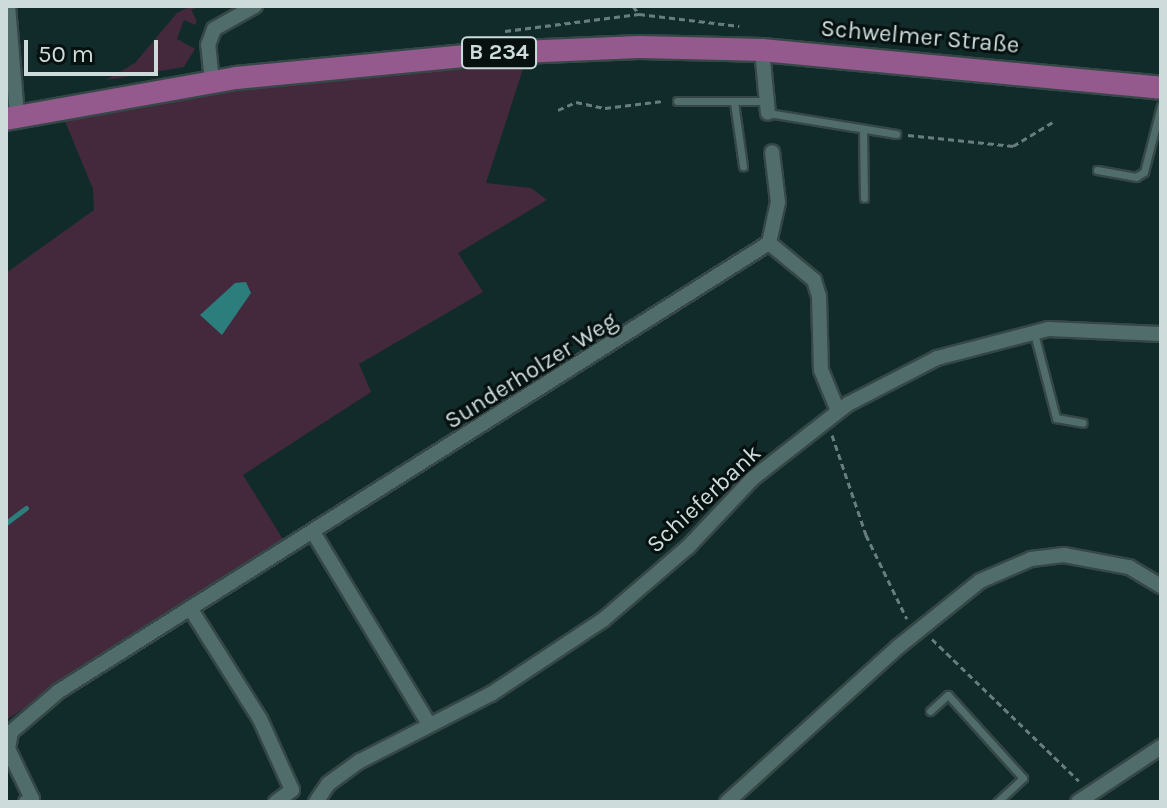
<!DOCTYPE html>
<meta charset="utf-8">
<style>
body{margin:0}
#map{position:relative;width:1167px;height:808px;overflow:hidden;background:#102b2a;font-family:Karla,sans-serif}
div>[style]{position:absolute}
.green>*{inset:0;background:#44293c}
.water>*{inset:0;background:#2b7e7c}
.stream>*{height:5px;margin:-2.5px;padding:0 2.5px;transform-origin:2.5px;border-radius:2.5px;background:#2b7e7c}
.path>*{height:3px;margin-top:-1.5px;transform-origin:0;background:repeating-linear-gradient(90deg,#687e7d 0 6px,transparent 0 10px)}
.roads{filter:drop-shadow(2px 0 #354746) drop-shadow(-2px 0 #354746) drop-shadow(0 2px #354746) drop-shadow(0 -2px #354746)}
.lane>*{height:7px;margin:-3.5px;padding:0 3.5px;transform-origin:3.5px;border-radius:3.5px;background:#516d6b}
.street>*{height:14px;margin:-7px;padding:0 7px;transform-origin:7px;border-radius:7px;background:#516d6b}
.primary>*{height:22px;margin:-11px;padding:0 11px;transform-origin:11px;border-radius:11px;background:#955a8d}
span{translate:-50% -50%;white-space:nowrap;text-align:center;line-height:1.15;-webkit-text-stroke:6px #061110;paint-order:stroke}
.shield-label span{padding:2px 6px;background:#061110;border:2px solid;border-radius:6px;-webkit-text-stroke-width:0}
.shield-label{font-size:22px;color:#cddcdb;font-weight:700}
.street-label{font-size:24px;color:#cddcdb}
.frame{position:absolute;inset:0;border:8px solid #cddcdb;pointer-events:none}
.scale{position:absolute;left:24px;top:40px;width:134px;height:36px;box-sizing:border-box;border:4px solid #cddcdb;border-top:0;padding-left:10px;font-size:24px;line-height:28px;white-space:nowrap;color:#cddcdb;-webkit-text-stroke:6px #061110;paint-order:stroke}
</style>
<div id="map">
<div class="green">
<div style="clip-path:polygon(191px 6px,200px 6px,191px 10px,197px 21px,195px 25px,184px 20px,177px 39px,195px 49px,184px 67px,106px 80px,135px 63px,177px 13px)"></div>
<div style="clip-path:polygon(524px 66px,486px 183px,531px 188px,547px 200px,458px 253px,483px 292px,359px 364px,371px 392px,243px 475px,284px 541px,6px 720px,6px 273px,94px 210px,93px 189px,62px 114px,214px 90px,348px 76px)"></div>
</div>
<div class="water">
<div style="clip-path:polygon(246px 282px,251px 293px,222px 335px,200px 315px,235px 283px)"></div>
</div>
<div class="stream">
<div style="left:6px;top:523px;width:25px;rotate:-37deg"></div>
</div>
<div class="path">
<div style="left:633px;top:6px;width:10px;rotate:53deg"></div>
<div style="left:505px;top:31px;width:135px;rotate:-7.2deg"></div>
<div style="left:639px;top:14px;width:101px;rotate:6.8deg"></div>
<div style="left:558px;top:110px;width:20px;rotate:-24deg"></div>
<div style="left:576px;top:102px;width:30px;rotate:12deg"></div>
<div style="left:605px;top:108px;width:58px;rotate:-6.9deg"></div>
<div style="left:908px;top:135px;width:106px;rotate:6deg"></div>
<div style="left:1013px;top:146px;width:47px;rotate:-31deg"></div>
<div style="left:832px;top:435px;width:106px;rotate:71.2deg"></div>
<div style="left:866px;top:535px;width:93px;rotate:64deg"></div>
<div style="left:932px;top:639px;width:204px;rotate:44deg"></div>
</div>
<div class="roads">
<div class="lane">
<div style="left:677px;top:101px;width:89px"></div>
<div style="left:734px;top:102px;width:65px;rotate:82deg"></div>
<div style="left:768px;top:113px;width:130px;rotate:9.3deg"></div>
<div style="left:863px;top:129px;width:69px;rotate:89.2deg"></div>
<div style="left:1097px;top:170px;width:40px;rotate:10deg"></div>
<div style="left:1136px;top:177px;width:9px;rotate:-32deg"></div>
<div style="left:1144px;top:172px;width:68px;rotate:-75.6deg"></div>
<div style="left:1034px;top:333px;width:88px;rotate:75.5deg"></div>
<div style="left:1056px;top:418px;width:27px;rotate:10deg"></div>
<div style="left:930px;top:711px;width:24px;rotate:-42deg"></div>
<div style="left:948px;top:695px;width:112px;rotate:47.9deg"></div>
<div style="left:1023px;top:778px;width:35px;rotate:137deg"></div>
</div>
<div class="street">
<div style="left:8px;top:6px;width:109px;rotate:85.3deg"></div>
<div style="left:762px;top:50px;width:63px;rotate:84.6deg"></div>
<div style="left:212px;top:81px;width:36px;rotate:-96deg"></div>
<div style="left:208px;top:45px;width:17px;rotate:-69deg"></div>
<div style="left:214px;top:29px;width:47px;rotate:-29.3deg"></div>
<div style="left:769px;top:243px;width:58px;rotate:39.4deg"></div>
<div style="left:814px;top:280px;width:17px;rotate:73deg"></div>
<div style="left:819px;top:296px;width:74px;rotate:88.5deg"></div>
<div style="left:821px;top:370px;width:44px;rotate:67.5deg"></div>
<div style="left:313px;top:532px;width:223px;rotate:58.9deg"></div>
<div style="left:190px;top:608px;width:131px;rotate:57.8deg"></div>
<div style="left:260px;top:719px;width:78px;rotate:65.7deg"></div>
<div style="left:292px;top:790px;width:20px;rotate:143deg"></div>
<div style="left:26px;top:802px;width:7px;rotate:-27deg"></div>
<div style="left:32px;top:799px;width:55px;rotate:-115.6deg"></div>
<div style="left:8px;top:749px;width:17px;rotate:-80deg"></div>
<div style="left:11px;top:732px;width:63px;rotate:-40.5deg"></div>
<div style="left:59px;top:691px;width:840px;rotate:-32.25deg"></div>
<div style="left:769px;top:243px;width:42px;rotate:-77.6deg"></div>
<div style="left:778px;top:202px;width:50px;rotate:-96.8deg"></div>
<div style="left:316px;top:802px;width:22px;rotate:-56deg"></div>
<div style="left:328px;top:784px;width:39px;rotate:-36deg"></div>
<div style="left:360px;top:761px;width:147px;rotate:-27.1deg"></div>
<div style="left:491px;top:694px;width:134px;rotate:-33.5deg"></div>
<div style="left:603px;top:620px;width:112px;rotate:-40.7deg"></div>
<div style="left:688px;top:547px;width:93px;rotate:-46.7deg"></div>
<div style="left:752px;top:479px;width:122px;rotate:-38deg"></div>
<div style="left:848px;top:404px;width:100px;rotate:-27.3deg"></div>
<div style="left:937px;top:358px;width:115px;rotate:-14.6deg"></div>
<div style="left:1048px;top:329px;width:113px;rotate:2.5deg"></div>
<div style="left:727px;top:802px;width:231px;rotate:-42.2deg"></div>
<div style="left:898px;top:647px;width:105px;rotate:-38.8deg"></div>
<div style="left:980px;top:581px;width:56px;rotate:-23.3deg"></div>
<div style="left:1031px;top:559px;width:33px;rotate:-7deg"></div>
<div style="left:1064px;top:555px;width:66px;rotate:10.5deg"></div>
<div style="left:1129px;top:567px;width:37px;rotate:31deg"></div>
<div style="left:1078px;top:802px;width:100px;rotate:-33.5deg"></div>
</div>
<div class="primary">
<div style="left:6px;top:119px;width:234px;rotate:-10.1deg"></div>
<div style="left:236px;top:78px;width:262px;rotate:-5.5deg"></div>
<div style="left:497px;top:53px;width:142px;rotate:-2.4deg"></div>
<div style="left:639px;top:47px;width:123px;rotate:1.4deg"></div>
<div style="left:762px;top:50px;width:401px;rotate:5.4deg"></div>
</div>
</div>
<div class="shield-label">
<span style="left:499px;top:53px">B 234</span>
</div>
<div class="street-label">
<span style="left:920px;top:37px;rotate:5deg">Schwelmer Straße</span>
<span style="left:531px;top:371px;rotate:-32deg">Sunderholzer Weg</span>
<span style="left:704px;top:499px;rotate:-43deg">Schieferbank</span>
</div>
<div class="frame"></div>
<div class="scale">50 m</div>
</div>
